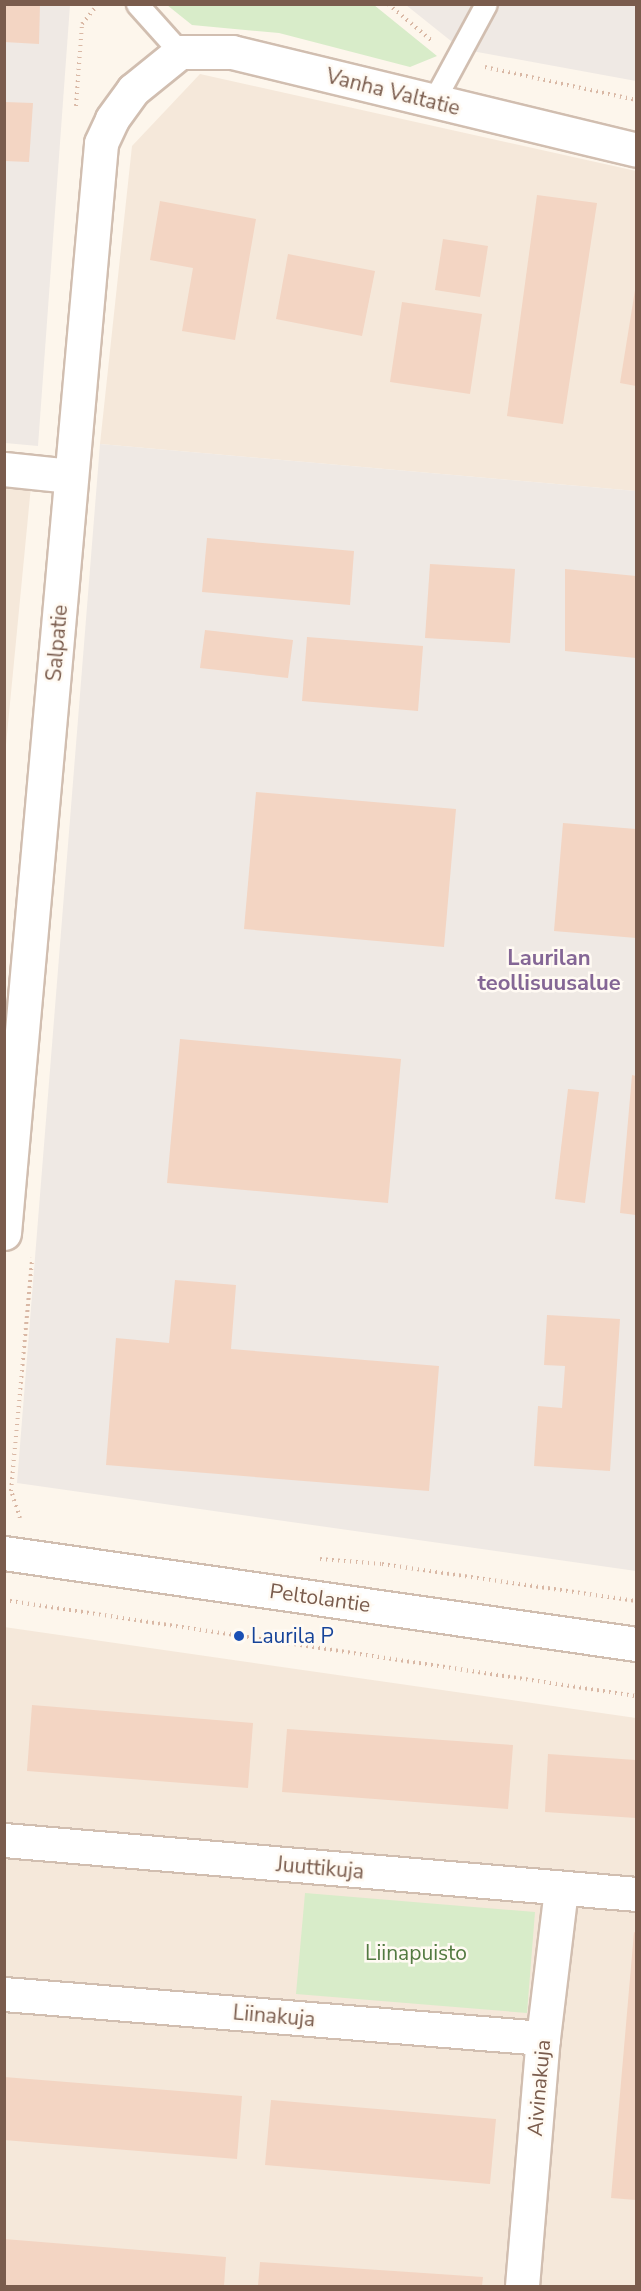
<!DOCTYPE html>
<style>
body{margin:0}
#map{position:relative;width:641px;height:2291px;overflow:hidden;background:#fdf6ec;font-family:"Nunito Sans",sans-serif}
div>[style]{position:absolute}
.residential>*{inset:0;background:#f5e8da}
.industrial>*{inset:0;background:#efe9e4}
.green>*{inset:0;background:#d8ecc9}
.building>*{inset:0;background:#f3d5c3}
.path>*{height:4px;margin-top:-2px;transform-origin:0;background:repeating-linear-gradient(90deg,#d9b8a5 0 1.5px,transparent 0 6px)}
.roads{filter:drop-shadow(2px 0 #d1beb0) drop-shadow(-2px 0 #d1beb0) drop-shadow(0 2px #d1beb0) drop-shadow(0 -2px #d1beb0)}
.lane>*{height:21px;margin:-10.5px;padding:0 10.5px;transform-origin:10.5px;border-radius:10.5px;background:#fff}
.street>*{height:33px;margin:-16.5px;padding:0 16.5px;transform-origin:16.5px;border-radius:16.5px;background:#fff}
.dots>*{width:16px;height:16px;translate:-50% -50%;box-sizing:border-box;border:3px solid #fffaf3;border-radius:50%}
span{translate:-50% -50%;white-space:nowrap;text-align:center;line-height:1.15;-webkit-text-stroke:5px #fffaf3;paint-order:stroke}
.street-label{font-size:21px;color:#7a5c4d}
.transit-label{font-size:21px;color:#164399}
.left{translate:0 -50%;text-align:left}
.park-label{font-size:21px;color:#537a41}
.neighbourhood-label{font-size:22px;color:#846695;font-weight:700}
.frame{position:absolute;inset:0;border:6px solid #7a5c4d;pointer-events:none}
</style>
<div id="map">
<div class="residential">
<div style="clip-path:polygon(200px 74px,636px 171px,636px 491px,100px 444px,132px 146px)"></div>
<div style="clip-path:polygon(5px 484px,31px 486px,5px 755px)"></div>
<div style="clip-path:polygon(4px 1627px,636px 1718px,636px 2286px,5px 2286px)"></div>
</div>
<div class="industrial">
<div style="clip-path:polygon(5px 5px,70px 5px,38px 446px,5px 443px)"></div>
<div style="clip-path:polygon(406px 5px,636px 5px,636px 81px,461px 49px)"></div>
<div style="clip-path:polygon(100px 444px,636px 491px,636px 1571px,17px 1483px)"></div>
</div>
<div class="green">
<div style="clip-path:polygon(167px 5px,374px 5px,437px 56px,410px 67px,279px 33px,192px 25px)"></div>
<div style="clip-path:polygon(305px 1893px,535px 1912px,527px 2013px,296px 1994px)"></div>
</div>
<div class="building">
<div style="clip-path:polygon(4px 4px,40px 4px,39px 44px,4px 42px)"></div>
<div style="clip-path:polygon(4px 102px,33px 103px,29px 162px,4px 161px)"></div>
<div style="clip-path:polygon(537px 195px,597px 203px,563px 424px,507px 416px)"></div>
<div style="clip-path:polygon(160px 201px,256px 219px,235px 340px,182px 331px,193px 268px,150px 260px)"></div>
<div style="clip-path:polygon(443px 239px,488px 246px,480px 297px,435px 290px)"></div>
<div style="clip-path:polygon(288px 254px,375px 271px,362px 336px,276px 319px)"></div>
<div style="clip-path:polygon(635px 290px,636px 290px,636px 386px,620px 383px)"></div>
<div style="clip-path:polygon(402px 302px,482px 314px,470px 394px,390px 382px)"></div>
<div style="clip-path:polygon(207px 538px,354px 551px,350px 605px,202px 592px)"></div>
<div style="clip-path:polygon(430px 564px,515px 569px,510px 643px,425px 638px)"></div>
<div style="clip-path:polygon(565px 569px,636px 576px,636px 658px,565px 651px)"></div>
<div style="clip-path:polygon(205px 630px,293px 640px,288px 678px,200px 668px)"></div>
<div style="clip-path:polygon(307px 637px,423px 646px,418px 711px,302px 701px)"></div>
<div style="clip-path:polygon(256px 792px,456px 809px,444px 947px,244px 929px)"></div>
<div style="clip-path:polygon(563px 823px,636px 829px,636px 938px,554px 931px)"></div>
<div style="clip-path:polygon(180px 1039px,401px 1059px,388px 1203px,167px 1183px)"></div>
<div style="clip-path:polygon(632px 1075px,636px 1076px,636px 1215px,620px 1213px)"></div>
<div style="clip-path:polygon(568px 1089px,599px 1092px,585px 1203px,555px 1199px)"></div>
<div style="clip-path:polygon(175px 1280px,236px 1285px,231px 1349px,439px 1366px,429px 1491px,106px 1465px,116px 1338px,169px 1343px)"></div>
<div style="clip-path:polygon(547px 1315px,620px 1319px,610px 1471px,534px 1466px,538px 1406px,562px 1408px,565px 1366px,544px 1365px)"></div>
<div style="clip-path:polygon(32px 1705px,253px 1723px,248px 1788px,27px 1771px)"></div>
<div style="clip-path:polygon(287px 1729px,513px 1745px,508px 1809px,282px 1792px)"></div>
<div style="clip-path:polygon(548px 1754px,636px 1760px,636px 1818px,545px 1812px)"></div>
<div style="clip-path:polygon(634px 1932px,636px 1933px,636px 2200px,611px 2198px)"></div>
<div style="clip-path:polygon(4px 2077px,242px 2096px,237px 2159px,4px 2140px)"></div>
<div style="clip-path:polygon(271px 2100px,496px 2119px,490px 2184px,265px 2165px)"></div>
<div style="clip-path:polygon(4px 2239px,226px 2257px,224px 2286px,4px 2286px)"></div>
<div style="clip-path:polygon(260px 2262px,483px 2277px,482px 2286px,258px 2286px)"></div>
</div>
<div class="path">
<div style="left:388px;top:4px;width:56px;rotate:39.9deg"></div>
<div style="left:485px;top:67px;width:155px;rotate:12.3deg"></div>
<div style="left:76px;top:106px;width:82px;rotate:-85.8deg"></div>
<div style="left:82px;top:24px;width:26px;rotate:-51deg"></div>
<div style="left:20px;top:1518px;width:28px;rotate:-108deg"></div>
<div style="left:11px;top:1491px;width:234px;rotate:-84.8deg"></div>
<div style="left:320px;top:1559px;width:62px;rotate:4.6deg"></div>
<div style="left:382px;top:1564px;width:257px;rotate:8.3deg"></div>
<div style="left:4px;top:1600px;width:639px;rotate:8.64deg"></div>
</div>
<div class="roads">
<div class="lane">
<div style="left:137px;top:4px;width:64px;rotate:48.1deg"></div>
<div style="left:433px;top:102px;width:111px;rotate:-61.6deg"></div>
</div>
<div class="street">
<div style="left:4px;top:469px;width:67px;rotate:6deg"></div>
<div style="left:4px;top:1233px;width:1094px;rotate:-84.91deg"></div>
<div style="left:101px;top:143px;width:26px;rotate:-65deg"></div>
<div style="left:112px;top:119px;width:36px;rotate:-54deg"></div>
<div style="left:133px;top:90px;width:60px;rotate:-39deg"></div>
<div style="left:180px;top:52px;width:52px"></div>
<div style="left:232px;top:52px;width:416px;rotate:13.6deg"></div>
<div style="left:4px;top:1553px;width:639px;rotate:8.19deg"></div>
<div style="left:4px;top:1840px;width:634px;rotate:4.88deg"></div>
<div style="left:4px;top:1994px;width:541px;rotate:4.67deg"></div>
<div style="left:522px;top:2286px;width:249px;rotate:-85.2deg"></div>
<div style="left:543px;top:2038px;width:149px;rotate:-83.1deg"></div>
</div>
</div>
<div class="dots">
<div style="left:239px;top:1636px;background:#1a4fb4"></div>
</div>
<div class="street-label">
<span style="left:393px;top:92px;rotate:14deg">Vanha Valtatie</span>
<span style="left:57px;top:643px;rotate:-85deg">Salpatie</span>
<span style="left:320px;top:1598px;rotate:8deg">Peltolantie</span>
<span style="left:320px;top:1868px;rotate:5deg">Juuttikuja</span>
<span style="left:274px;top:2016px;rotate:5deg">Liinakuja</span>
<span style="left:539px;top:2088px;rotate:-85deg">Aivinakuja</span>
</div>
<div class="transit-label">
<span class="left" style="left:251px;top:1636px">Laurila P</span>
</div>
<div class="park-label">
<span style="left:416px;top:1953px">Liinapuisto</span>
</div>
<div class="neighbourhood-label">
<span style="left:549px;top:971px">Laurilan<br>teollisuusalue</span>
</div>
<div class="frame"></div>
</div>
